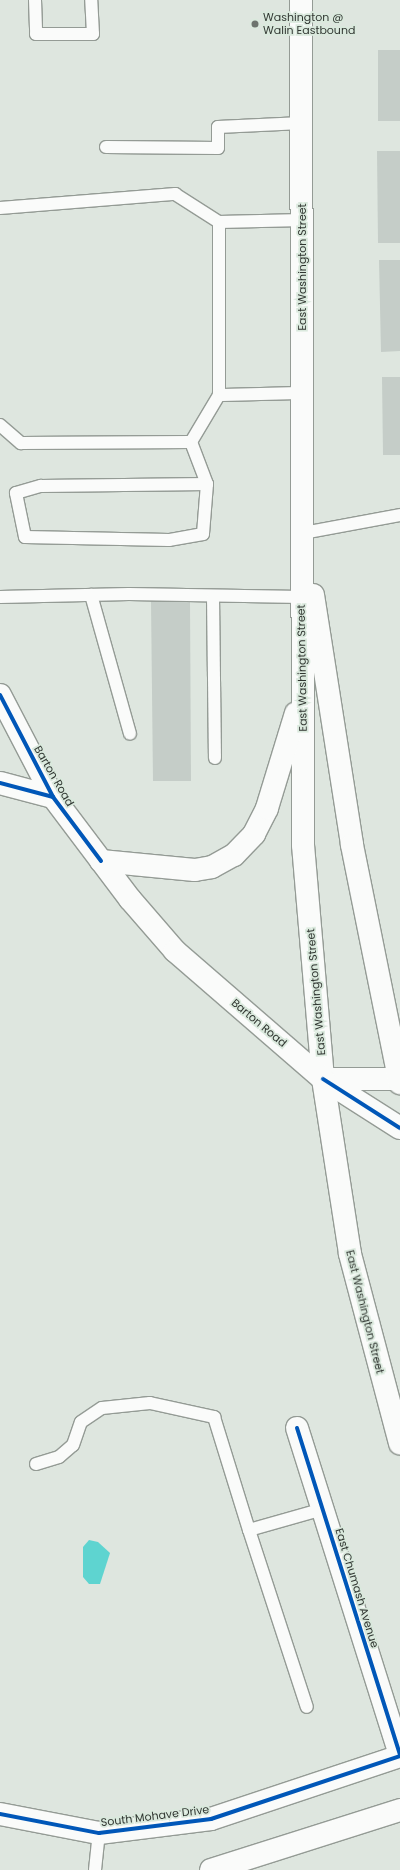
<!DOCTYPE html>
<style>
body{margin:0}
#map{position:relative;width:400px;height:1870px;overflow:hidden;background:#dee6df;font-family:Poppins,sans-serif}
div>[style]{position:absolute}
.water>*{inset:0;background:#5ed4d0}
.building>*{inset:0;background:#c5cdc8}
.roads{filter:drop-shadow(1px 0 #949b95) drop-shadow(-1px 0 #949b95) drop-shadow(0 1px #949b95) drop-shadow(0 -1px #949b95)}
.lane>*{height:12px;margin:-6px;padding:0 6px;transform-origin:6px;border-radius:6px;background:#fafbfa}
.street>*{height:22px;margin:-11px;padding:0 11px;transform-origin:11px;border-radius:11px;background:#fafbfa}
.secondary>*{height:22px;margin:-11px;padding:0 11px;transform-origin:11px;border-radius:11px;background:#fafbfa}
.primary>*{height:22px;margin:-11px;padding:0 11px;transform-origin:11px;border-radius:11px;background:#fafbfa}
.cycleway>*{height:4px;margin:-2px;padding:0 2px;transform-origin:2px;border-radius:2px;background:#0057b8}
.dots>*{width:11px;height:11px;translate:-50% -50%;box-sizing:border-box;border:2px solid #dae9dd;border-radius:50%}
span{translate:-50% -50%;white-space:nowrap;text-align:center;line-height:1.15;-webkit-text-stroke:3.5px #dae9dd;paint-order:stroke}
.poi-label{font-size:11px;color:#303631}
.left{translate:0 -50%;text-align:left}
.street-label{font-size:11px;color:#303631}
</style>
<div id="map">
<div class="water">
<div style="clip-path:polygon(89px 1540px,98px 1542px,110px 1553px,100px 1584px,89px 1584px,83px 1577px,83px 1547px)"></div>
</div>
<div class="building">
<div style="clip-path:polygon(378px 50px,400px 50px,400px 121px,378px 121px)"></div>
<div style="clip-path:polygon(377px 151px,400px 151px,400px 243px,378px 243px)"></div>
<div style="clip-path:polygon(379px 260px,400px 260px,400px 351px,381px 352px)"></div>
<div style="clip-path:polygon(382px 377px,400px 377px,400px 455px,383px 455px)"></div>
<div style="clip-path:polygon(151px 601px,190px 601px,191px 781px,153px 781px)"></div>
</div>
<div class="roads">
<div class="lane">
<div style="left:35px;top:0;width:34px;rotate:88deg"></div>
<div style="left:36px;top:34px;width:57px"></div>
<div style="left:93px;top:34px;width:34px;rotate:-93deg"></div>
<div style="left:106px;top:147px;width:112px;rotate:0.5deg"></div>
<div style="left:218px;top:148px;width:21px;rotate:-90deg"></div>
<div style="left:218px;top:127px;width:84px;rotate:-2.7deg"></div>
<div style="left:0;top:208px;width:176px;rotate:-4.6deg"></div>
<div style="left:175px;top:194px;width:52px;rotate:32.5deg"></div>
<div style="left:219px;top:222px;width:84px;rotate:-1.4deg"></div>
<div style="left:219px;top:222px;width:173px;rotate:90deg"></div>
<div style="left:0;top:425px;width:28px;rotate:41deg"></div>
<div style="left:21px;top:443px;width:170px;rotate:-0.3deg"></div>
<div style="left:191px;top:442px;width:45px;rotate:69.1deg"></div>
<div style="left:207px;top:484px;width:50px;rotate:94.6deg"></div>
<div style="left:203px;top:534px;width:35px;rotate:170deg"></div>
<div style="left:169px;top:540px;width:144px;rotate:-178.8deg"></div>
<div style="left:25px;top:537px;width:45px;rotate:-101.6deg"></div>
<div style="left:16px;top:493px;width:26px;rotate:-16deg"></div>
<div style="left:41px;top:486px;width:166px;rotate:-0.7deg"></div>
<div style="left:191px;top:442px;width:55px;rotate:-59.2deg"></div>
<div style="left:219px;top:395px;width:83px;rotate:-1.4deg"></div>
<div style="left:303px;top:533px;width:99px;rotate:-10.5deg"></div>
<div style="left:91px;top:595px;width:144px;rotate:74.3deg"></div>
<div style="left:0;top:597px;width:129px;rotate:-1.3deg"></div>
<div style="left:129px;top:594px;width:173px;rotate:1deg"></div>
<div style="left:213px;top:597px;width:161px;rotate:89.3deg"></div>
<div style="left:36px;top:1464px;width:24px;rotate:-17deg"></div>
<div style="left:59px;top:1457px;width:18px;rotate:-41deg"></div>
<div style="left:73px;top:1445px;width:24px;rotate:-71deg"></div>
<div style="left:81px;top:1422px;width:25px;rotate:-34deg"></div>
<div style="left:102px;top:1408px;width:48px;rotate:-5.9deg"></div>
<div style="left:150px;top:1403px;width:66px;rotate:12.3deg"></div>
<div style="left:214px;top:1417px;width:118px;rotate:72.8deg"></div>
<div style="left:249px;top:1530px;width:77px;rotate:-15.8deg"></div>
<div style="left:249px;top:1530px;width:186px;rotate:71.9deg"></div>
<div style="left:95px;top:1870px;width:37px;rotate:-84deg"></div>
</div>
<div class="street">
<div style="left:0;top:783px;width:55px;rotate:14.8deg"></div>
<div style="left:297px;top:1428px;width:343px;rotate:72.5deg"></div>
<div style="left:0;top:1814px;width:101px;rotate:10.9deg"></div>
<div style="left:99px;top:1833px;width:113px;rotate:-7.1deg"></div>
<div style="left:211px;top:1819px;width:199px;rotate:-18.4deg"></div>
<div style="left:211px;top:1870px;width:198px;rotate:-17.6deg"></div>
</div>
<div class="secondary">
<div style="left:323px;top:1079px;width:91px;rotate:32.5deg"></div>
<div style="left:323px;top:1079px;width:77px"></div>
</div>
<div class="primary">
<div style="left:301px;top:0;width:845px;rotate:89.86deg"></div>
<div style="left:303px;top:845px;width:235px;rotate:85.1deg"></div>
<div style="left:323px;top:1079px;width:177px;rotate:81.2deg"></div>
<div style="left:350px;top:1254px;width:196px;rotate:75.2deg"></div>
<div style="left:313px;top:595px;width:253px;rotate:81.1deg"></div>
<div style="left:352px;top:845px;width:243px;rotate:78.6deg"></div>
<div style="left:0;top:695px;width:115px;rotate:62.5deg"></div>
<div style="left:53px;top:797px;width:128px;rotate:53deg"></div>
<div style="left:130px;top:899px;width:69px;rotate:49.1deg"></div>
<div style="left:175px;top:951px;width:196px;rotate:40.9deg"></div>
<div style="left:101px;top:861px;width:94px;rotate:5.5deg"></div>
<div style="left:195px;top:870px;width:17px;rotate:-10deg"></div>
<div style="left:212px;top:867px;width:25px;rotate:-29deg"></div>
<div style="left:234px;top:855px;width:29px;rotate:-46deg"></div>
<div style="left:254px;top:834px;width:29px;rotate:-63deg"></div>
<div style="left:267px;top:808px;width:99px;rotate:-73deg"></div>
</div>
</div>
<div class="cycleway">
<div style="left:0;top:695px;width:115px;rotate:62.5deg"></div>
<div style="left:53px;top:797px;width:80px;rotate:53.1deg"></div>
<div style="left:0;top:783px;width:55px;rotate:14.8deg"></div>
<div style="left:323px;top:1079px;width:91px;rotate:32.5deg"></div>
<div style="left:297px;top:1428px;width:343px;rotate:72.5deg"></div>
<div style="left:0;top:1814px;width:101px;rotate:10.9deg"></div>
<div style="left:99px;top:1833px;width:113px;rotate:-7.1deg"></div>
<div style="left:211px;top:1819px;width:199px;rotate:-18.4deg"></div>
</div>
<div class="dots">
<div style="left:255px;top:24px;background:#6d746e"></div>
</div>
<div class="poi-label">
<span class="left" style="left:263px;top:24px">Washington @<br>Walin Eastbound</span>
</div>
<div class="street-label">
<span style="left:302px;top:267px;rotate:-90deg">East Washington Street</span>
<span style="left:302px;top:668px;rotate:-91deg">East Washington Street</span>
<span style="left:54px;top:776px;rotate:60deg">Barton Road</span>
<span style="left:316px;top:992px;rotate:-95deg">East Washington Street</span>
<span style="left:259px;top:1023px;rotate:40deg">Barton Road</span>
<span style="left:365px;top:1312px;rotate:76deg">East Washington Street</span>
<span style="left:357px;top:1588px;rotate:73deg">East Chumash Avenue</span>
<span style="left:155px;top:1816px;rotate:-7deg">South Mohave Drive</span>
</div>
</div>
